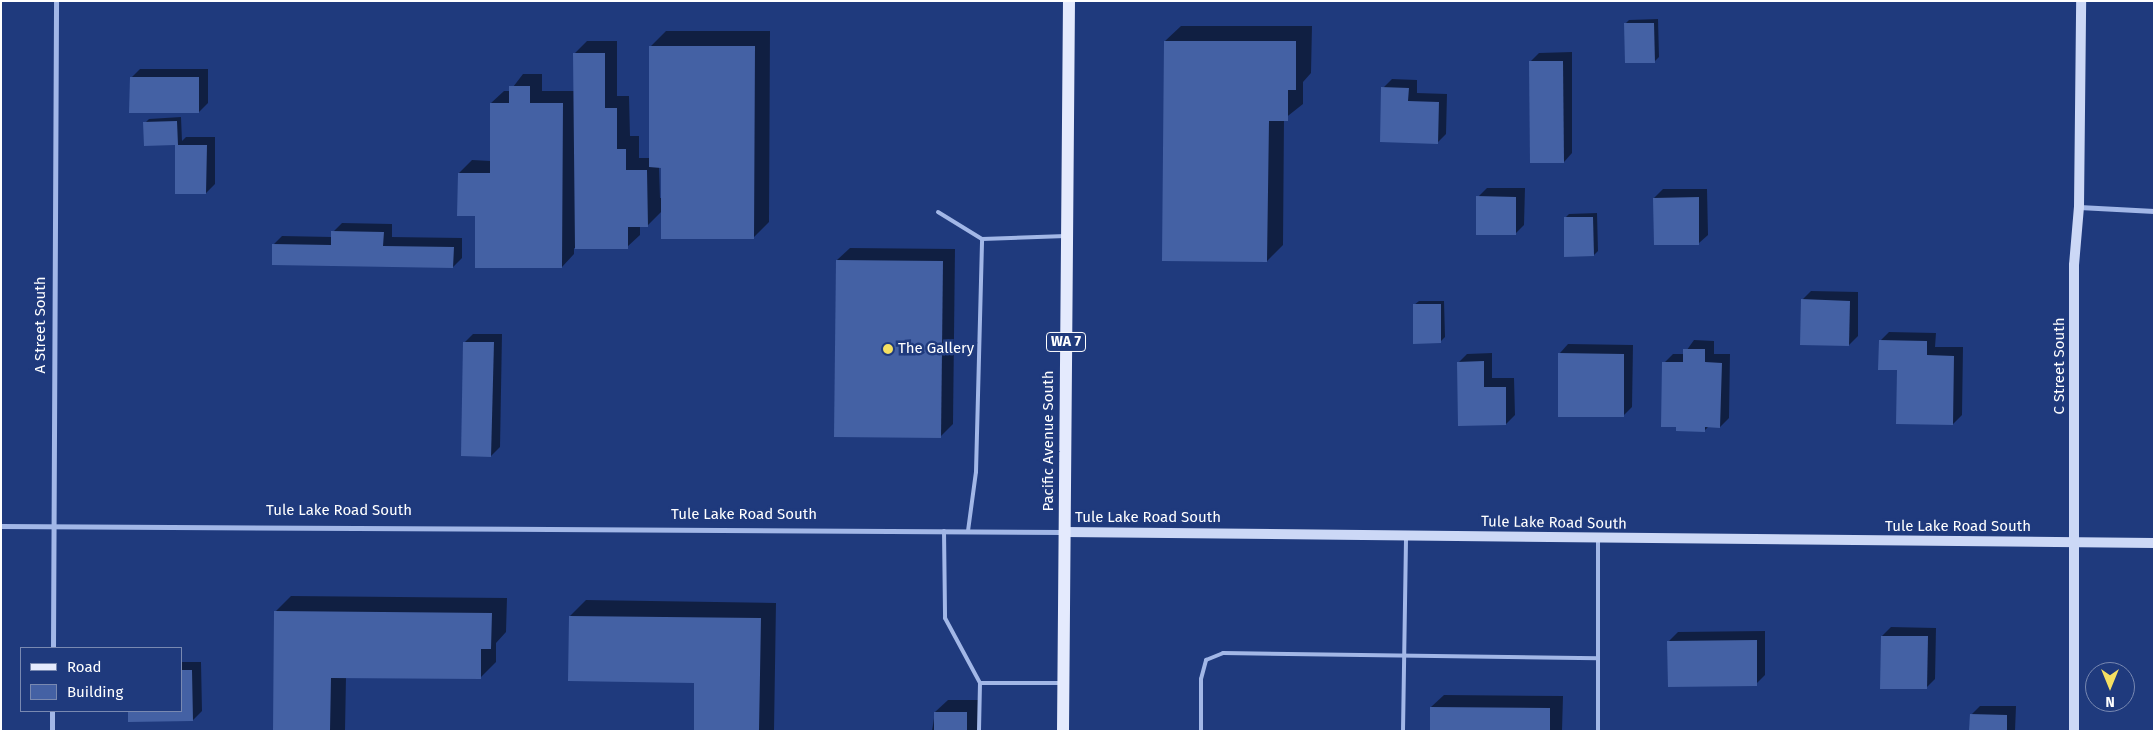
<!DOCTYPE html>
<style>
body{margin:0}
#map{position:relative;width:2155px;height:732px;overflow:hidden;background:#1f3a7d;font-family:"Fira Sans",sans-serif}
div>[style]{position:absolute}
.shadow>*{inset:0;background:#0007}
.building>*{inset:0;background:#4461a4}
.lane>*{height:4px;margin:-2px;padding:0 2px;transform-origin:2px;border-radius:2px;background:#a2b7e7}
.street>*{height:5px;margin:-2.5px;padding:0 2.5px;transform-origin:2.5px;border-radius:2.5px;background:#a2b7e7}
.secondary>*{height:10px;margin:-5px;padding:0 5px;transform-origin:5px;border-radius:5px;background:#ccd8f6}
.primary>*{height:12px;margin:-6px;padding:0 6px;transform-origin:6px;border-radius:6px;background:#e4eafd}
.dots>*{width:14px;height:14px;translate:-50% -50%;box-sizing:border-box;border:2px solid #1f3a7d;border-radius:50%}
span{translate:-50% -50%;white-space:nowrap;text-align:center;line-height:1.15;-webkit-text-stroke:5px #1f3a7d;paint-order:stroke}
.shield-label span{padding:1px 4px;background:#1f3a7d;border:1px solid;border-radius:4px;-webkit-text-stroke-width:0}
.shield-label{font-size:14px;color:#fff;font-weight:700}
.street-label{font-size:15px;color:#fff}
.poi-label{font-size:15px;color:#fff}
.left{translate:0 -50%;text-align:left}
.frame{position:absolute;inset:0;border:2px solid #fff;pointer-events:none}
.legend{position:absolute;left:20px;top:647px;width:162px;height:65px;box-sizing:border-box;background:#1f3a7d;border:1px solid #7989b1;margin:0;padding:6px 9px;list-style:none;font-size:15px;color:#fff}
.legend li{display:flex;align-items:center;gap:10px;height:25px}
.legend b{width:25px;border:1px solid #7989b1}
.north{position:absolute;left:2085px;top:662px;width:50px;height:50px;box-sizing:border-box;background:#1f3a7d;border:1px solid #7989b1;border-radius:50%;rotate:180deg;font-size:14px;font-weight:700;line-height:20px;text-align:center;color:#fff}
.north::after{content:'';display:block;margin:auto;width:18px;height:22px;background:#f5e062;clip-path:polygon(50% 0,100% 100%,50% 72%,0 100%)}
</style>
<div id="map">
<div class="shadow">
<div style="clip-path:polygon(1658px 19px,1659px 57px,1655px 61px,1625px 24px,1629px 20px)"></div>
<div style="clip-path:polygon(1181px 26px,1312px 26px,1311px 73px,1303px 82px,1303px 104px,1284px 119px,1283px 245px,1267px 261px,1165px 41px)"></div>
<div style="clip-path:polygon(evenodd,666px 31px,770px 31px,769px 222px,753px 238px,662px 211px,647px 226px,640px 226px,640px 235px,627px 247px,574px 248px,574px 254px,562px 267px,476px 214px,459px 173px,472px 160px,491px 161px,491px 103px,504px 91px,510px 91px,523px 74px,542px 74px,542px 91px,575px 91px,574px 54px,587px 41px,617px 41px,617px 96px,629px 96px,630px 136px,639px 136px,639px 158px,650px 158px,651px 46px,666px 31px,659px 166px,662px 166px,662px 198px,660px 198px,659px 166px)"></div>
<div style="clip-path:polygon(1572px 52px,1572px 153px,1564px 162px,1530px 62px,1539px 53px)"></div>
<div style="clip-path:polygon(140px 69px,208px 69px,208px 103px,199px 112px,131px 78px)"></div>
<div style="clip-path:polygon(1392px 79px,1417px 80px,1417px 93px,1447px 94px,1446px 134px,1437px 143px,1383px 88px)"></div>
<div style="clip-path:polygon(181px 117px,182px 141px,186px 137px,215px 137px,215px 184px,206px 193px,177px 144px,145px 123px,149px 119px)"></div>
<div style="clip-path:polygon(1487px 188px,1525px 188px,1524px 225px,1515px 234px,1478px 197px)"></div>
<div style="clip-path:polygon(1663px 189px,1707px 189px,1708px 235px,1699px 243px,1654px 198px)"></div>
<div style="clip-path:polygon(1597px 213px,1598px 251px,1594px 255px,1565px 218px,1569px 214px)"></div>
<div style="clip-path:polygon(342px 223px,392px 224px,392px 237px,462px 238px,462px 258px,453px 267px,273px 245px,282px 236px,332px 237px,333px 232px)"></div>
<div style="clip-path:polygon(850px 248px,955px 249px,953px 424px,940px 437px,837px 260px)"></div>
<div style="clip-path:polygon(1811px 291px,1858px 292px,1858px 336px,1849px 345px,1802px 300px)"></div>
<div style="clip-path:polygon(1419px 301px,1444px 301px,1445px 337px,1440px 342px,1414px 305px)"></div>
<div style="clip-path:polygon(1889px 332px,1936px 333px,1935px 347px,1963px 347px,1962px 415px,1953px 424px,1898px 369px,1880px 341px)"></div>
<div style="clip-path:polygon(473px 334px,502px 334px,500px 447px,491px 456px,465px 342px)"></div>
<div style="clip-path:polygon(1694px 340px,1714px 341px,1714px 354px,1730px 354px,1729px 418px,1720px 427px,1709px 426px,1704px 431px,1664px 363px,1673px 354px,1684px 354px)"></div>
<div style="clip-path:polygon(1568px 344px,1633px 345px,1632px 407px,1623px 416px,1560px 353px)"></div>
<div style="clip-path:polygon(1492px 353px,1492px 378px,1514px 378px,1515px 415px,1506px 424px,1458px 363px,1467px 354px)"></div>
<div style="clip-path:polygon(291px 596px,507px 598px,506px 632px,496px 643px,496px 662px,480px 678px,346px 677px,345px 731px,274px 731px,275px 612px)"></div>
<div style="clip-path:polygon(586px 600px,776px 603px,774px 731px,695px 731px,696px 682px,570px 616px)"></div>
<div style="clip-path:polygon(1891px 627px,1936px 628px,1935px 679px,1926px 688px,1882px 636px)"></div>
<div style="clip-path:polygon(1765px 631px,1765px 675px,1756px 684px,1669px 641px,1678px 632px)"></div>
<div style="clip-path:polygon(181px 662px,201px 662px,202px 711px,193px 720px,129px 721px,129px 711px,181px 711px)"></div>
<div style="clip-path:polygon(1444px 695px,1563px 696px,1562px 731px,1431px 731px,1431px 707px)"></div>
<div style="clip-path:polygon(948px 700px,980px 700px,979px 731px,932px 731px,935px 712px)"></div>
<div style="clip-path:polygon(1980px 706px,2016px 706px,2015px 731px,1971px 731px,1971px 715px)"></div>
</div>
<div class="building">
<div style="clip-path:polygon(1624px 23px,1654px 23px,1655px 63px,1625px 63px)"></div>
<div style="clip-path:polygon(1164px 41px,1296px 41px,1296px 90px,1288px 90px,1288px 121px,1269px 121px,1267px 262px,1162px 261px)"></div>
<div style="clip-path:polygon(649px 46px,755px 46px,754px 239px,661px 239px,661px 168px,649px 167px)"></div>
<div style="clip-path:polygon(573px 53px,605px 53px,605px 108px,617px 108px,617px 149px,626px 149px,626px 170px,647px 170px,648px 227px,628px 227px,628px 249px,575px 249px)"></div>
<div style="clip-path:polygon(1529px 61px,1563px 61px,1564px 163px,1530px 163px)"></div>
<div style="clip-path:polygon(130px 77px,199px 77px,199px 113px,129px 113px)"></div>
<div style="clip-path:polygon(509px 86px,530px 86px,530px 103px,563px 103px,562px 268px,475px 268px,475px 216px,457px 216px,458px 173px,490px 173px,490px 103px,509px 103px)"></div>
<div style="clip-path:polygon(1381px 87px,1409px 88px,1408px 101px,1439px 102px,1438px 144px,1380px 142px)"></div>
<div style="clip-path:polygon(177px 121px,178px 145px,207px 145px,206px 194px,175px 194px,175px 145px,144px 146px,143px 122px)"></div>
<div style="clip-path:polygon(1476px 196px,1516px 197px,1516px 235px,1476px 235px)"></div>
<div style="clip-path:polygon(1699px 197px,1699px 245px,1654px 245px,1653px 198px)"></div>
<div style="clip-path:polygon(1564px 217px,1593px 217px,1594px 256px,1564px 257px)"></div>
<div style="clip-path:polygon(331px 231px,384px 232px,383px 246px,454px 247px,453px 268px,272px 265px,272px 244px,331px 245px)"></div>
<div style="clip-path:polygon(836px 260px,943px 261px,941px 438px,834px 437px)"></div>
<div style="clip-path:polygon(1801px 299px,1850px 301px,1849px 346px,1800px 345px)"></div>
<div style="clip-path:polygon(1413px 304px,1441px 304px,1441px 343px,1413px 344px)"></div>
<div style="clip-path:polygon(1879px 340px,1927px 341px,1927px 355px,1954px 356px,1953px 425px,1896px 424px,1897px 370px,1878px 370px)"></div>
<div style="clip-path:polygon(463px 342px,494px 342px,491px 457px,461px 456px)"></div>
<div style="clip-path:polygon(1683px 349px,1705px 349px,1705px 362px,1722px 363px,1720px 428px,1705px 427px,1705px 432px,1676px 431px,1676px 427px,1661px 427px,1662px 362px,1683px 362px)"></div>
<div style="clip-path:polygon(1558px 353px,1624px 354px,1624px 417px,1558px 417px)"></div>
<div style="clip-path:polygon(1484px 361px,1484px 387px,1506px 387px,1506px 425px,1458px 426px,1457px 362px)"></div>
<div style="clip-path:polygon(274px 611px,492px 613px,491px 649px,481px 649px,481px 679px,331px 678px,330px 731px,273px 731px)"></div>
<div style="clip-path:polygon(569px 616px,761px 618px,759px 731px,694px 731px,694px 683px,568px 681px)"></div>
<div style="clip-path:polygon(1881px 636px,1928px 636px,1927px 689px,1880px 689px)"></div>
<div style="clip-path:polygon(1757px 640px,1757px 686px,1668px 687px,1667px 641px)"></div>
<div style="clip-path:polygon(181px 670px,192px 670px,193px 721px,128px 722px,128px 711px,181px 711px)"></div>
<div style="clip-path:polygon(1430px 707px,1550px 708px,1550px 731px,1430px 731px)"></div>
<div style="clip-path:polygon(934px 712px,967px 712px,967px 731px,934px 731px)"></div>
<div style="clip-path:polygon(1970px 714px,2007px 715px,2007px 731px,1969px 731px)"></div>
</div>
<div class="lane">
<div style="left:938px;top:212px;width:52px;rotate:31.5deg"></div>
<div style="left:982px;top:239px;width:84px;rotate:-2deg"></div>
<div style="left:944px;top:531px;width:87px;rotate:89.3deg"></div>
<div style="left:945px;top:618px;width:74px;rotate:61.7deg"></div>
<div style="left:980px;top:683px;width:48px;rotate:91.2deg"></div>
<div style="left:968px;top:531px;width:60px;rotate:-82.3deg"></div>
<div style="left:976px;top:472px;width:233px;rotate:-88.5deg"></div>
<div style="left:980px;top:683px;width:82px"></div>
<div style="left:1201px;top:731px;width:52px;rotate:-90deg"></div>
<div style="left:1201px;top:679px;width:20px;rotate:-75deg"></div>
<div style="left:1206px;top:660px;width:18px;rotate:-22deg"></div>
<div style="left:1223px;top:653px;width:375px;rotate:0.8deg"></div>
<div style="left:1598px;top:658px;width:119px;rotate:-90deg"></div>
<div style="left:1403px;top:731px;width:195px;rotate:-89.1deg"></div>
<div style="left:1598px;top:731px;width:73px;rotate:-90deg"></div>
</div>
<div class="street">
<div style="left:2079px;top:207px;width:75px;rotate:3.1deg"></div>
<div style="left:1px;top:526px;width:1062px;rotate:0.32deg"></div>
<div style="left:53px;top:648px;width:647px;rotate:-89.73deg"></div>
<div style="left:52px;top:731px;width:20px;rotate:-90deg"></div>
</div>
<div class="secondary">
<div style="left:1065px;top:532px;width:1089px;rotate:0.58deg"></div>
<div style="left:2074px;top:731px;width:466px;rotate:-90deg"></div>
<div style="left:2074px;top:265px;width:58px;rotate:-85.1deg"></div>
<div style="left:2079px;top:207px;width:206px;rotate:-89.4deg"></div>
</div>
<div class="primary">
<div style="left:1063px;top:731px;width:730px;rotate:-89.53deg"></div>
</div>
<div class="dots">
<div style="left:888px;top:349px;background:#f5e062"></div>
</div>
<div class="shield-label">
<span style="left:1066px;top:342px">WA 7</span>
</div>
<div class="street-label">
<span style="left:41px;top:325px;rotate:-90deg">A Street South</span>
<span style="left:2060px;top:366px;rotate:-90deg">C Street South</span>
<span style="left:1049px;top:441px;rotate:-90deg">Pacific Avenue South</span>
<span style="left:339px;top:511px">Tule Lake Road South</span>
<span style="left:744px;top:515px">Tule Lake Road South</span>
<span style="left:1148px;top:518px">Tule Lake Road South</span>
<span style="left:1554px;top:523px;rotate:1deg">Tule Lake Road South</span>
<span style="left:1958px;top:527px">Tule Lake Road South</span>
</div>
<div class="poi-label">
<span class="left" style="left:898px;top:349px">The Gallery</span>
</div>
<div class="frame"></div>
<ul class="legend">
<li><b style="height:6px;background:#e4eafd"></b>Road</li>
<li><b style="height:14px;background:#4461a4"></b>Building</li>
</ul>
<div class="north">N</div>
</div>
